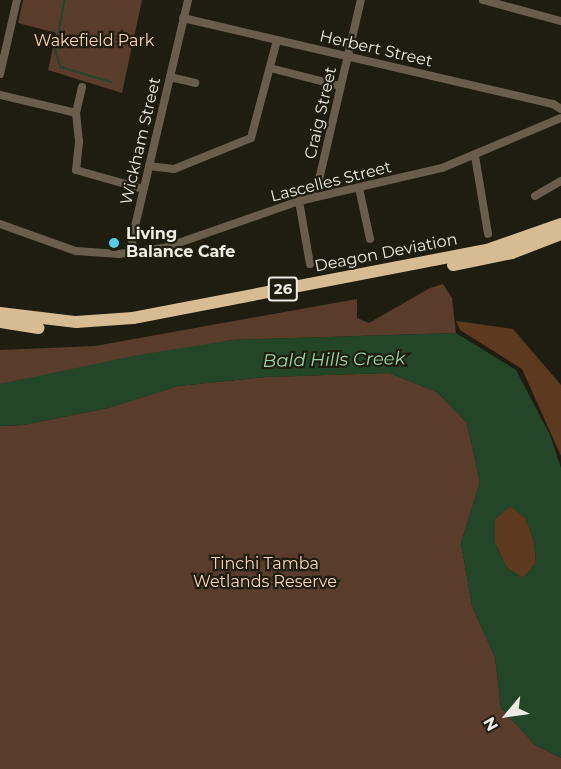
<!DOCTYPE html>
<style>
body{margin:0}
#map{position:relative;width:561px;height:769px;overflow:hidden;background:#1e1d10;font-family:Montserrat,sans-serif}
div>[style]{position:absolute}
.green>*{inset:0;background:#593d2a}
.forest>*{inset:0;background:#5c391f}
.water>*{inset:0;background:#234629}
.stream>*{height:1.5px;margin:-0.75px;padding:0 0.75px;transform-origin:0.75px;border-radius:0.75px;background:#234629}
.minor>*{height:8px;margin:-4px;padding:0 4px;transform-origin:4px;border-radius:4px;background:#695e4e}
.highway>*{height:12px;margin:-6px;padding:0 6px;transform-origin:6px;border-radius:6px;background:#d7bc93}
.dots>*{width:16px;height:16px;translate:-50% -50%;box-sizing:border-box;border:3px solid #1e1d10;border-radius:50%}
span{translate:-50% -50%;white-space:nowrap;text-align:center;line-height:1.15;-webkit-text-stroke:4.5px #1e1d10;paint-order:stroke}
.shield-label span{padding:2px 4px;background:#1e1d10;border:2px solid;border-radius:4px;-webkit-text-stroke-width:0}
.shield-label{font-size:15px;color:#edece4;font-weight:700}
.park-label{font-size:16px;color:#fcd5bb}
.street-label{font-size:16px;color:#edece4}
.poi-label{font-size:16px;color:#edece4;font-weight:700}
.left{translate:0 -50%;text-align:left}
.water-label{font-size:18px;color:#9bd7a4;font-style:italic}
.north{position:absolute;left:477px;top:685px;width:60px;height:60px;-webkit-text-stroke:4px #1e1d10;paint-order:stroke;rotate:241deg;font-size:16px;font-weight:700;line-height:24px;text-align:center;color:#edece4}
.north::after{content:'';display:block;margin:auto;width:21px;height:27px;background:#edece4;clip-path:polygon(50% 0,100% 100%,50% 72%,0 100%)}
</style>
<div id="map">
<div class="green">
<div style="clip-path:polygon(23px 0,142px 0,122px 93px,48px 70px,56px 33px,18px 23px)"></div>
<div style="clip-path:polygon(443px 284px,452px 298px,456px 333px,232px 340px,0 384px,0 350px,95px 346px,357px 299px,357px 318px,369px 323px,430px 288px)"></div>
<div style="clip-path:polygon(389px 373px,437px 392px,467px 423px,480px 482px,461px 543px,472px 606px,495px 657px,501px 708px,535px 745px,561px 758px,561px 769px,0 769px,0 426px,23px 425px,108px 408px,178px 386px,266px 377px)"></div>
</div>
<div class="forest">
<div style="clip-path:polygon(456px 321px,513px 329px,561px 385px,561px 456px,522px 369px,460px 330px)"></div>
<div style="clip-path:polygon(511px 505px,526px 519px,534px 541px,536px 563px,523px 578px,507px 568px,495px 543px,495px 519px)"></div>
</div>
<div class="water">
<div style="clip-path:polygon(evenodd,456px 333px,516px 370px,550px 435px,561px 468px,561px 758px,535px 745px,501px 708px,495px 657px,472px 606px,461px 543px,480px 482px,467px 423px,437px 392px,389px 373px,266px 377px,178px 386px,108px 408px,23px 425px,0 426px,0 384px,138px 355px,232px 340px,456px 333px,510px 506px,526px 519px,534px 541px,536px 563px,523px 578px,507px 568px,495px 543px,495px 519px,510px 506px)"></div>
</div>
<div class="stream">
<div style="left:65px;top:0;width:52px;rotate:100deg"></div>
<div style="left:56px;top:51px;width:17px;rotate:73deg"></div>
<div style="left:61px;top:67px;width:52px;rotate:16.7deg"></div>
</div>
<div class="minor">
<div style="left:483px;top:0;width:81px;rotate:15.1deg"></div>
<div style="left:183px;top:18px;width:380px;rotate:13.1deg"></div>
<div style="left:553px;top:104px;width:9px;rotate:32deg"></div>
<div style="left:270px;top:68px;width:72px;rotate:14.4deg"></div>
<div style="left:0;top:74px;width:76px;rotate:-77.1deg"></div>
<div style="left:170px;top:77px;width:26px;rotate:13deg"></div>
<div style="left:82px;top:87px;width:27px;rotate:103deg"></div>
<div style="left:76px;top:113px;width:29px;rotate:84deg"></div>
<div style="left:79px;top:142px;width:28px;rotate:96deg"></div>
<div style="left:76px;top:170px;width:70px;rotate:15.8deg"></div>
<div style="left:0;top:95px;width:78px;rotate:13.3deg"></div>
<div style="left:475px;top:156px;width:79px;rotate:80.5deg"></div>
<div style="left:149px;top:166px;width:25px;rotate:7deg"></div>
<div style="left:174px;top:169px;width:83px;rotate:-21.9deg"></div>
<div style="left:251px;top:138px;width:101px;rotate:-75.1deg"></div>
<div style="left:359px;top:188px;width:52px;rotate:77.8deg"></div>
<div style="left:535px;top:196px;width:30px;rotate:-30deg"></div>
<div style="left:315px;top:197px;width:202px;rotate:-76.9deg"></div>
<div style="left:299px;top:201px;width:64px;rotate:80.1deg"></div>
<div style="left:0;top:224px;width:81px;rotate:19.6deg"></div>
<div style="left:76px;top:251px;width:43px;rotate:4deg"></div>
<div style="left:119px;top:254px;width:45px;rotate:-7.6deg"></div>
<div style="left:164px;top:248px;width:143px;rotate:-19.2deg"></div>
<div style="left:299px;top:201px;width:147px;rotate:-13deg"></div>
<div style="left:442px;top:168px;width:129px;rotate:-22.8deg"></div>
<div style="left:133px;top:253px;width:14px;rotate:-94deg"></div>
<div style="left:132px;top:239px;width:245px;rotate:-76.8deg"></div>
</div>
<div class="highway">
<div style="left:453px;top:265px;width:60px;rotate:-11.5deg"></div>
<div style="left:512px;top:253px;width:53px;rotate:-21.2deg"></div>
<div style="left:0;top:313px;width:77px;rotate:6.8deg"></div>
<div style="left:76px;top:322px;width:57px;rotate:-4deg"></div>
<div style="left:133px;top:318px;width:360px;rotate:-10.9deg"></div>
<div style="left:487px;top:250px;width:78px;rotate:-19.4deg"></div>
<div style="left:0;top:322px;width:39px;rotate:9deg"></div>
</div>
<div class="dots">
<div style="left:114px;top:243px;background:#5ac8e6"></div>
</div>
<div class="shield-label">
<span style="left:283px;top:289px">26</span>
</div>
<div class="park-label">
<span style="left:94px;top:41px">Wakefield Park</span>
<span style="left:265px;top:573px">Tinchi Tamba<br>Wetlands Reserve</span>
</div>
<div class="street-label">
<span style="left:376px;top:49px;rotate:13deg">Herbert Street</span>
<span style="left:321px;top:113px;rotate:-77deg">Craig Street</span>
<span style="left:141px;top:141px;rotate:-77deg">Wickham Street</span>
<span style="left:331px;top:182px;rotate:-14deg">Lascelles Street</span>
<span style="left:386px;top:253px;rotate:-11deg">Deagon Deviation</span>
</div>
<div class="poi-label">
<span class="left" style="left:126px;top:243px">Living<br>Balance Cafe</span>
</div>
<div class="water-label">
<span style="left:334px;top:360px;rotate:-1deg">Bald Hills Creek</span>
</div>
<div class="north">N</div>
</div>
